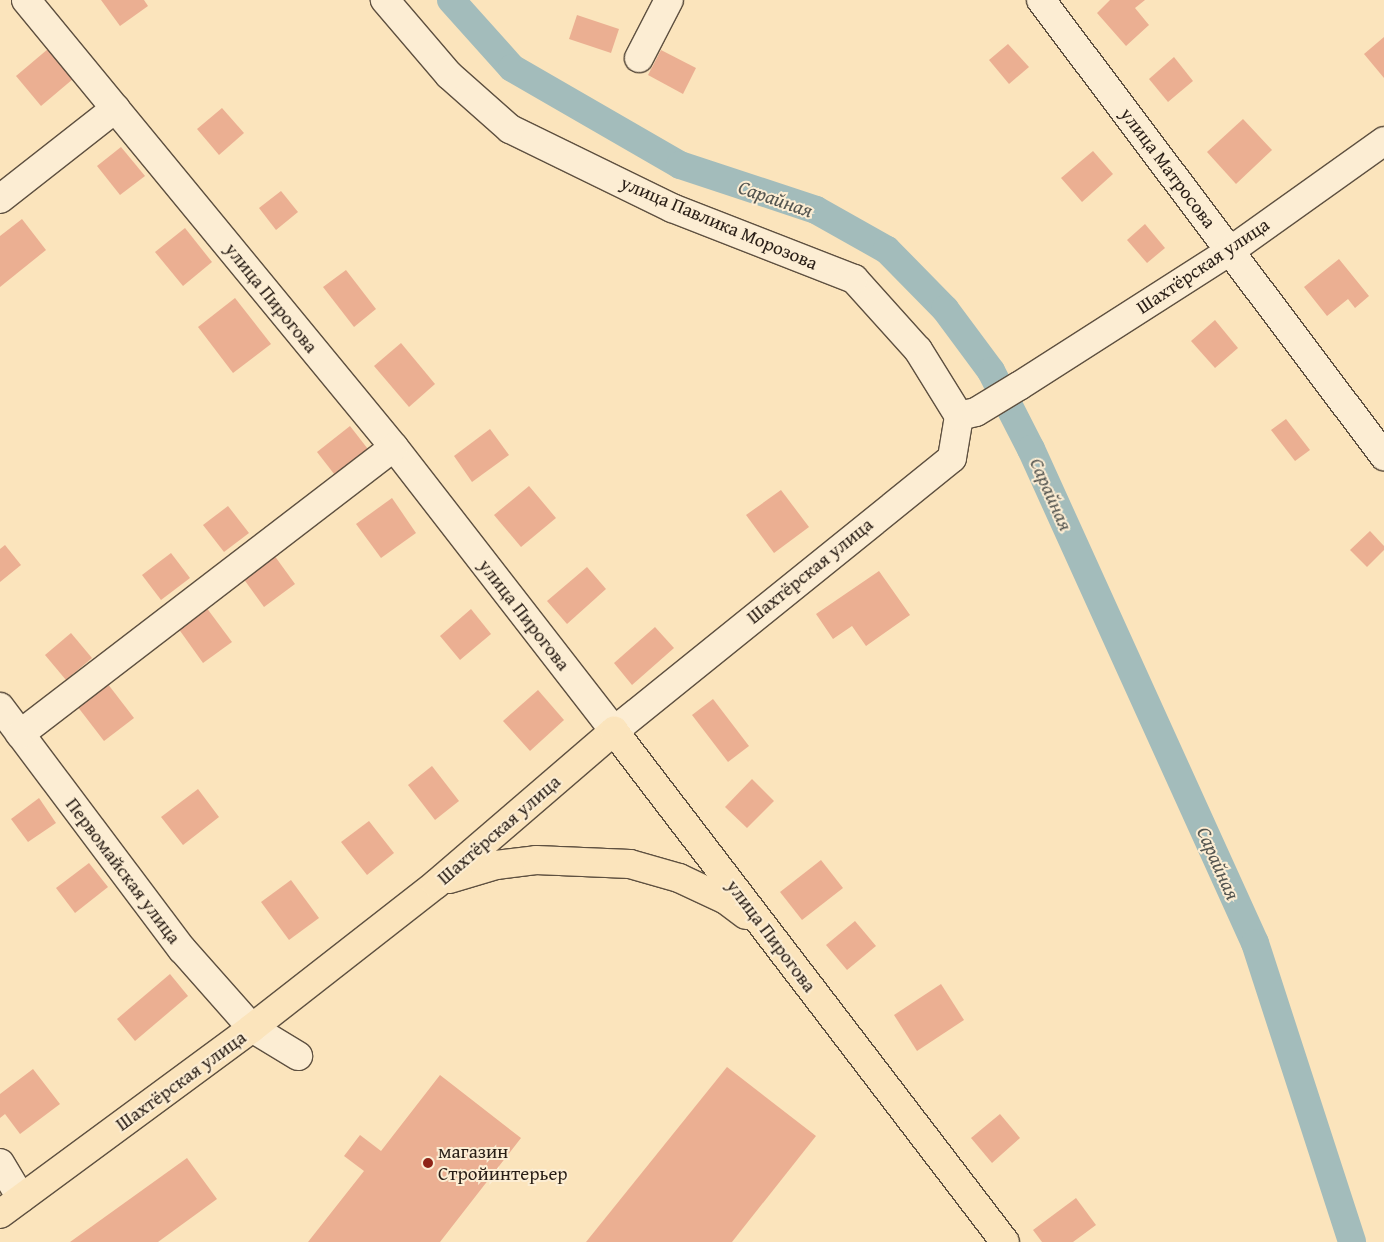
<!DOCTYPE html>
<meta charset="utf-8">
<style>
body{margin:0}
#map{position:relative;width:1384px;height:1242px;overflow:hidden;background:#fbe4bc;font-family:"Gentium Book Plus",serif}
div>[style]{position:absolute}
.canal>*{height:28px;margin:-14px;padding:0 14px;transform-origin:14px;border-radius:14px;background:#a3bcbb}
.building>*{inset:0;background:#ebaf92}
.roads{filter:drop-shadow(1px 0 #5e5040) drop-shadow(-1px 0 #5e5040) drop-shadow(0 1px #5e5040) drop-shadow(0 -1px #5e5040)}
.minor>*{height:28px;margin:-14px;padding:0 14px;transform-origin:14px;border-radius:14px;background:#fcedd3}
.major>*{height:28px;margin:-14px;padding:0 14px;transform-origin:14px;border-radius:14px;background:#fbe4bc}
.dots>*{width:14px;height:14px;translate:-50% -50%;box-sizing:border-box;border:2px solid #fcedd3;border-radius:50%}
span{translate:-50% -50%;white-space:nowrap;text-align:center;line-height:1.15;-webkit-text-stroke:4px #fcedd3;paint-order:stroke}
.street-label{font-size:19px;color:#291e16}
.poi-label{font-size:19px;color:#291e16}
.left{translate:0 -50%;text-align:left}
.water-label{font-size:20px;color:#545550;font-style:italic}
</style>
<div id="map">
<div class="canal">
<div style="left:451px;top:0;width:91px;rotate:48.1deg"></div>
<div style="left:512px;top:68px;width:194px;rotate:30deg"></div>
<div style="left:680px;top:165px;width:143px;rotate:18.3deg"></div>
<div style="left:816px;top:210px;width:81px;rotate:29.4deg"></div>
<div style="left:887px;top:250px;width:83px;rotate:45.5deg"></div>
<div style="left:945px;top:309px;width:77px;rotate:53.4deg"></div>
<div style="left:991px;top:371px;width:88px;rotate:62.9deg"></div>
<div style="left:1031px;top:449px;width:542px;rotate:65.61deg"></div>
<div style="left:1255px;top:943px;width:314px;rotate:72deg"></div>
</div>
<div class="building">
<div style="clip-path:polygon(101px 0,144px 0,148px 6px,120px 26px)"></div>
<div style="clip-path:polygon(1110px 0,1145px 0,1135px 8px,1149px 25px,1126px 46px,1097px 13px)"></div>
<div style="clip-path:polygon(577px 15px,619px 29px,611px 53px,569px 39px)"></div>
<div style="clip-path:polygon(1384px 37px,1384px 78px,1364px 54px)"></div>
<div style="clip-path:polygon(1008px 44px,1029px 67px,1009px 84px,989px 60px)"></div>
<div style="clip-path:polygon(48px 49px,73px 79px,41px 106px,16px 76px)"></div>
<div style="clip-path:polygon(661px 50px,696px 68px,683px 94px,648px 75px)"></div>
<div style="clip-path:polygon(1174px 57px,1193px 81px,1168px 102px,1149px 79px)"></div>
<div style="clip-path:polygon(222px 108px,244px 133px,219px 155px,197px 129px)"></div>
<div style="clip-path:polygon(1243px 119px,1272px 150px,1236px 184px,1207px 152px)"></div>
<div style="clip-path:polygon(121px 147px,145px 176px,120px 195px,97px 166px)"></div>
<div style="clip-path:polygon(1093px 151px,1113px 174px,1082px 202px,1061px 178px)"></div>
<div style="clip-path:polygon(281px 191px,298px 212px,276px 230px,259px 208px)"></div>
<div style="clip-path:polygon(22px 219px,46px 250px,0 287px,0 236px)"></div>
<div style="clip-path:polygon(1145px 224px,1165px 248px,1147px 263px,1127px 240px)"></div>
<div style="clip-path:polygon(185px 228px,212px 262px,183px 286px,155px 252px)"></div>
<div style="clip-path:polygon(1339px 259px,1369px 296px,1355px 308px,1348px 299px,1327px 316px,1304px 287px)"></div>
<div style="clip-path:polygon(346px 270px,376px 309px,354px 327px,323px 287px)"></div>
<div style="clip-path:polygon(235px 298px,271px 344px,233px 373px,198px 327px)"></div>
<div style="clip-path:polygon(1215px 320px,1238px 348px,1215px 368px,1191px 341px)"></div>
<div style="clip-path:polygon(401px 343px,435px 384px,409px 407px,374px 366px)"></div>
<div style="clip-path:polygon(1286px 419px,1310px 450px,1295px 461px,1271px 430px)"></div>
<div style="clip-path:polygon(350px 426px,371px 453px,338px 479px,317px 452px)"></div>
<div style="clip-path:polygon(490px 429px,509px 455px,472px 482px,454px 456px)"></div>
<div style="clip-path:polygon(529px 486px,556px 518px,521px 547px,494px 515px)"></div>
<div style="clip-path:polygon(781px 490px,809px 527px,774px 553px,746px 515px)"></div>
<div style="clip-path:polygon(392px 498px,416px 533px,381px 558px,356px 524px)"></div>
<div style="clip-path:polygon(228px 506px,249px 533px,224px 552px,203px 525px)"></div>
<div style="clip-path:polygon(1370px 531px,1384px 546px,1384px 550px,1367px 567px,1350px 550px)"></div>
<div style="clip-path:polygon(5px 545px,21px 565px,0 582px,0 549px)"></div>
<div style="clip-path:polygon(171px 553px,190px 578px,161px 600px,142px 575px)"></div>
<div style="clip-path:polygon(274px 555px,295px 584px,264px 607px,243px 578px)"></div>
<div style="clip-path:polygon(587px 567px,606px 589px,567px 624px,547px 601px)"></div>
<div style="clip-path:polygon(879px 571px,910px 615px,866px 646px,852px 626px,833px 639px,816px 614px)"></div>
<div style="clip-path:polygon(206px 607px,232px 642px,203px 663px,178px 628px)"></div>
<div style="clip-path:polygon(471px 609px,491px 634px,460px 660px,440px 636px)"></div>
<div style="clip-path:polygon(655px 627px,674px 648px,632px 685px,614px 663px)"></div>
<div style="clip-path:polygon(71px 633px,92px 658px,66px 680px,45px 655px)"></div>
<div style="clip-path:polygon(104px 679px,134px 718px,104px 741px,74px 702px)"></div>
<div style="clip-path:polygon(538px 690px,564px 720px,530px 751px,503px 721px)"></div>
<div style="clip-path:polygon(713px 699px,749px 746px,728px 762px,692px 715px)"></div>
<div style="clip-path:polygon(432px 766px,459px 801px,435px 820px,408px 785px)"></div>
<div style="clip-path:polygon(752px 779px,774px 801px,747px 828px,725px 807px)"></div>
<div style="clip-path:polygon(198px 789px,219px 817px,183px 845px,161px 817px)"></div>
<div style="clip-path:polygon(39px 798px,56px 823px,28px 842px,11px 819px)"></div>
<div style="clip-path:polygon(369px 821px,394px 853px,367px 875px,341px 842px)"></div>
<div style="clip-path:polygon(821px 860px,843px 888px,802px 920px,780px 892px)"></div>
<div style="clip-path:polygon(89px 863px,108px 887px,75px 913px,56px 888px)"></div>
<div style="clip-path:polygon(291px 880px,319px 918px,289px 940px,261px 902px)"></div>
<div style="clip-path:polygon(855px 921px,876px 946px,847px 970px,826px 945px)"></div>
<div style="clip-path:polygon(170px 974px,188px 996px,135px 1041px,117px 1019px)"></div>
<div style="clip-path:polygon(941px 984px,964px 1020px,917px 1051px,894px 1015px)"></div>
<div style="clip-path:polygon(727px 1067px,816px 1136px,732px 1242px,586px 1242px)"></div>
<div style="clip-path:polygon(33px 1069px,60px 1104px,20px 1134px,5px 1114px,0 1118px,0 1094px)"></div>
<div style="clip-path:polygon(440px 1075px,521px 1138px,440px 1242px,308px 1242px,364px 1171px,344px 1156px,360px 1135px,381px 1151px)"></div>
<div style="clip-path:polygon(1000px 1114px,1020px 1138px,992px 1163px,971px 1138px)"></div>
<div style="clip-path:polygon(187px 1158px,217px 1199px,158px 1242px,70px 1242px)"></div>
<div style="clip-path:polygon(1076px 1198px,1096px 1225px,1073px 1242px,1042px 1242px,1033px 1230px)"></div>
</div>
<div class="roads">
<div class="minor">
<div style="left:26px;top:0;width:579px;rotate:50.54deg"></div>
<div style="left:394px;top:447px;width:359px;rotate:52.2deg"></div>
<div style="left:614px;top:731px;width:434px;rotate:-38.9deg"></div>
<div style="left:952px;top:458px;width:43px;rotate:-80.5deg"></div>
<div style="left:959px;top:416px;width:78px;rotate:-121.8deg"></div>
<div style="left:918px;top:350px;width:96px;rotate:-132deg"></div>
<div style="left:854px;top:279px;width:195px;rotate:-158.7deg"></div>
<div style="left:672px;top:208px;width:180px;rotate:-154deg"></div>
<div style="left:510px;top:129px;width:81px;rotate:-138.5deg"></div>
<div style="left:449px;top:75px;width:99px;rotate:-130.5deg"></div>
<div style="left:1041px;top:0;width:571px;rotate:53.05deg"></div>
<div style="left:639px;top:58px;width:65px;rotate:-62.7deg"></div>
<div style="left:0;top:199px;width:147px;rotate:-38.1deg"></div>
<div style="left:959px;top:416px;width:17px;rotate:-13deg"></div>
<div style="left:976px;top:412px;width:50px;rotate:-31.2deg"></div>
<div style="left:1019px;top:386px;width:250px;rotate:-32.6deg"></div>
<div style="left:1230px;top:251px;width:189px;rotate:-35.5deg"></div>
<div style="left:0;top:707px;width:303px;rotate:53.1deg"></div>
<div style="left:182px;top:949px;width:106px;rotate:48.5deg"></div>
<div style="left:252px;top:1028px;width:54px;rotate:31.3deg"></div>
<div style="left:20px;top:734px;width:471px;rotate:-37.5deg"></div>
<div style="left:0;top:1163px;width:41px;rotate:59deg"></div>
</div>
<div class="major">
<div style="left:449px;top:879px;width:49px;rotate:-16.6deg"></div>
<div style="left:496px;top:865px;width:40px;rotate:-7.1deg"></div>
<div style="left:536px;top:860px;width:94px;rotate:2.4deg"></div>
<div style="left:630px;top:864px;width:51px;rotate:15.9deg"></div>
<div style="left:679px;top:878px;width:52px;rotate:25.1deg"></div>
<div style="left:726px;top:900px;width:25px;rotate:37deg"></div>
<div style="left:0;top:1214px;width:313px;rotate:-36.4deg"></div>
<div style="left:252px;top:1028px;width:234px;rotate:-38deg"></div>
<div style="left:436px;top:884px;width:235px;rotate:-40.7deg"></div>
<div style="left:614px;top:731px;width:643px;rotate:52.58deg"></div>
</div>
</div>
<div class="dots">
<div style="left:428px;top:1163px;background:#8f2418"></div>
</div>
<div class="street-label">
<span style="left:1168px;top:168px;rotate:53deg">улица Матросова</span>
<span style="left:719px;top:223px;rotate:23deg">улица Павлика Морозова</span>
<span style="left:1203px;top:266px;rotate:-34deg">Шахтёрская улица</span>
<span style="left:271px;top:298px;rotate:51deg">улица Пирогова</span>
<span style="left:810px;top:571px;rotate:-39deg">Шахтёрская улица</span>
<span style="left:524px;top:615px;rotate:52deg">улица Пирогова</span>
<span style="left:499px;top:830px;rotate:-41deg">Шахтёрская улица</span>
<span style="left:123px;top:871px;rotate:53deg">Первомайская улица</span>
<span style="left:771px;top:936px;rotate:53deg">улица Пирогова</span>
<span style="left:181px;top:1081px;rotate:-36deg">Шахтёрская улица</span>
</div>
<div class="poi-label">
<span class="left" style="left:438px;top:1163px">магазин<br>Стройинтерьер</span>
</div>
<div class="water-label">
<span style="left:776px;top:198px;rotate:19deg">Сарайная</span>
<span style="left:1052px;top:494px;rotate:66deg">Сарайная</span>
<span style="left:1219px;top:863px;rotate:66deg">Сарайная</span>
</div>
</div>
